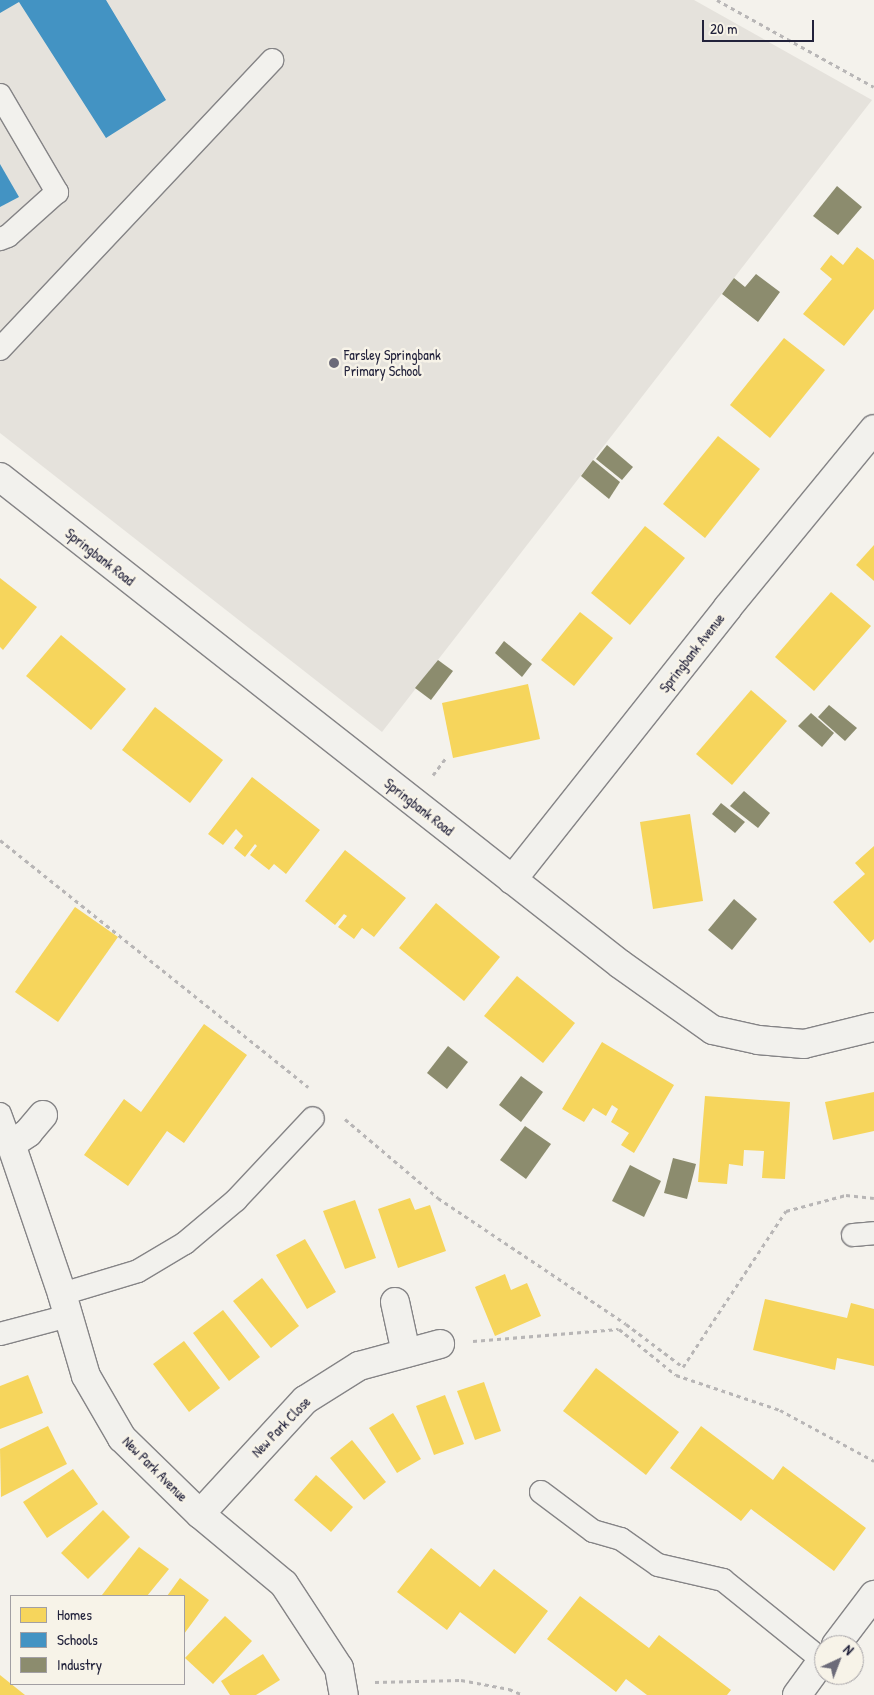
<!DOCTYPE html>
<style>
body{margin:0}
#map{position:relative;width:874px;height:1695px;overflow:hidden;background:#f4f2ec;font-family:"Patrick Hand",sans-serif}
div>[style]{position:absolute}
.built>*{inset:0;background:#e5e2dc}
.homes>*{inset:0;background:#f6d55c}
.schools>*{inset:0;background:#4393c3}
.industry>*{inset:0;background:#8c8c6e}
.path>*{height:3px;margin-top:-1.5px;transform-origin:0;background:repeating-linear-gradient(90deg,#b8b6b6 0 4px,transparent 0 8px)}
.roads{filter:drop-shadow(1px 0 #858486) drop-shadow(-1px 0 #858486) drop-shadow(0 1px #858486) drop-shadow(0 -1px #858486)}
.lane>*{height:22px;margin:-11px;padding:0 11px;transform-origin:11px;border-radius:11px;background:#f2f1ed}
.street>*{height:28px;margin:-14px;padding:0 14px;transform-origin:14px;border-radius:14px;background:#f2f1ed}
.dots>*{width:14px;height:14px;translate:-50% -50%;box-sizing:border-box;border:2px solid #f7f3e8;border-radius:50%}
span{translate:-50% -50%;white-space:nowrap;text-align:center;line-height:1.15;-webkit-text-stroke:5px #f7f3e8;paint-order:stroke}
.poi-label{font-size:14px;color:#22223b}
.left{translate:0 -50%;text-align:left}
.street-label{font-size:14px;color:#22223b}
.legend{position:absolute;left:10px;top:1595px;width:175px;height:90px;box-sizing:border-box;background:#f7f3e8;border:1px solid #a29fa3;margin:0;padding:6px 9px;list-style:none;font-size:15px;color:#22223b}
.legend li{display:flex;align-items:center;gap:10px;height:25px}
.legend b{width:25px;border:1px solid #a29fa3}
.north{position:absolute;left:814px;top:1635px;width:50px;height:50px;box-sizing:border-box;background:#f7f3e8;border:1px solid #a29fa3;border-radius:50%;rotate:43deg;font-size:14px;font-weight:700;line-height:20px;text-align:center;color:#22223b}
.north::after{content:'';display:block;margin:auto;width:18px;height:22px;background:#6c6b79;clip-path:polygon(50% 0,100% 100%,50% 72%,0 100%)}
.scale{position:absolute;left:702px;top:20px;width:112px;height:22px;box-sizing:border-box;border:2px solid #22223b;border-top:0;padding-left:6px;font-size:15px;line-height:18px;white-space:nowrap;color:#22223b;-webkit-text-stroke:4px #f7f3e8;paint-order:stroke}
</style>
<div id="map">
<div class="built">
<div style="clip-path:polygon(0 0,694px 0,872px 100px,382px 732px,0 433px)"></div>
</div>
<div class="homes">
<div style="clip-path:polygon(857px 247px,874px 260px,874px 309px,844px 346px,803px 314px,832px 279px,820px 269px,831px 255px,843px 265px)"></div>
<div style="clip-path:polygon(784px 338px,825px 370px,770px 438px,730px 405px)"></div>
<div style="clip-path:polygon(718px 436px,760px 469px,705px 538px,663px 504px)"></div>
<div style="clip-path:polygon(645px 526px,685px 558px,630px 625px,591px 593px)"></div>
<div style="clip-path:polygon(874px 545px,874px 581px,856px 565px)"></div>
<div style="clip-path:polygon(0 578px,37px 607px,3px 650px,0 647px)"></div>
<div style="clip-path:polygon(831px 592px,871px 626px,814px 691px,775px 657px)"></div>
<div style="clip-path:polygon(580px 612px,613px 638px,574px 686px,541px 660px)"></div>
<div style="clip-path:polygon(61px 635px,126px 689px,91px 730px,26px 676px)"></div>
<div style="clip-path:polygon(528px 684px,540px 739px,453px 758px,442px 703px)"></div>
<div style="clip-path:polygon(751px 690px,787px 721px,732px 785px,696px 754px)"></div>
<div style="clip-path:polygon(155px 707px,223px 760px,190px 803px,122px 750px)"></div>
<div style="clip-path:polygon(252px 777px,320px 830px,286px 874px,274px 864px,269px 870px,250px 855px,257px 846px,255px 844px,245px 857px,234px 848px,243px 836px,236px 829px,223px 845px,208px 834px)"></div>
<div style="clip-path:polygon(690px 814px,703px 901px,653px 909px,640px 822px)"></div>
<div style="clip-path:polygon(874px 846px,874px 939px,870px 943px,833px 902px,865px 874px,855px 863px)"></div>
<div style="clip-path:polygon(345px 850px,406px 898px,374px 937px,362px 928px,354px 939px,338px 927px,347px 916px,344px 914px,335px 925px,305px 901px)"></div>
<div style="clip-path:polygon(436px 903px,500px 957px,464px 1001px,399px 948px)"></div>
<div style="clip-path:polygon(75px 907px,118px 937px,58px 1022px,15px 992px)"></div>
<div style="clip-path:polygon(517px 976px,575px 1023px,543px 1063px,484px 1016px)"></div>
<div style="clip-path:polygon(204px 1024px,247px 1055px,184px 1143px,167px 1131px,128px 1186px,84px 1155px,124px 1099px,141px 1112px)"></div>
<div style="clip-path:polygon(602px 1042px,674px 1085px,634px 1153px,621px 1145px,629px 1133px,611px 1122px,618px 1109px,612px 1105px,606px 1116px,593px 1108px,584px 1122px,562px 1109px)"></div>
<div style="clip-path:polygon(874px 1092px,874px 1131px,833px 1140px,825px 1102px)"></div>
<div style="clip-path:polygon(705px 1096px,790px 1102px,785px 1179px,762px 1178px,764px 1151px,744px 1150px,743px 1166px,729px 1164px,727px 1184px,698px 1182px)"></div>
<div style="clip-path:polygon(410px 1198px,415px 1210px,430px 1205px,446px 1251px,398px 1268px,378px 1209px)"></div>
<div style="clip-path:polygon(355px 1200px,376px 1258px,345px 1269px,323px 1211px)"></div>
<div style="clip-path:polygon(305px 1239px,336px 1292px,307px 1309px,276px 1255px)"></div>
<div style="clip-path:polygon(505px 1274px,511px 1290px,527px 1283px,541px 1316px,495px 1336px,475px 1287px)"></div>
<div style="clip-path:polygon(262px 1278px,299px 1326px,271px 1348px,233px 1301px)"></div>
<div style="clip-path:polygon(765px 1299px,847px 1318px,851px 1303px,874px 1309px,874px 1366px,837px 1358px,835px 1370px,753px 1350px)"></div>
<div style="clip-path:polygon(223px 1310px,260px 1357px,229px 1381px,193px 1333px)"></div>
<div style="clip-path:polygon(184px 1341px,220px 1388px,189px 1412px,153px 1364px)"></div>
<div style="clip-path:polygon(596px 1368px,679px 1432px,646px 1475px,563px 1411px)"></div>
<div style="clip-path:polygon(28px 1375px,43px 1413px,0 1429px,0 1386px)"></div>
<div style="clip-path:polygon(484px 1382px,501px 1431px,475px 1440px,457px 1391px)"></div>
<div style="clip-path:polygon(445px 1395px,464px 1444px,434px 1455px,416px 1406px)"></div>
<div style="clip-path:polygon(393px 1413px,421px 1459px,397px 1473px,369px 1428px)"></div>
<div style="clip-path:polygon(48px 1426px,67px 1464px,1px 1497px,0 1449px)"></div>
<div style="clip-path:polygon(701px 1426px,773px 1480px,783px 1466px,866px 1528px,834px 1571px,751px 1509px,741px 1521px,670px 1468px)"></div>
<div style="clip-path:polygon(352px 1440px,386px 1482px,364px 1500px,330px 1458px)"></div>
<div style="clip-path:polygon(73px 1469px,98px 1504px,47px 1538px,23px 1502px)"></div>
<div style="clip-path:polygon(316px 1475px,353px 1507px,331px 1532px,294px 1500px)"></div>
<div style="clip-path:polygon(103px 1510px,130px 1537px,88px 1579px,61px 1553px)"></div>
<div style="clip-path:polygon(139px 1547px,169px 1569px,147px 1596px,104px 1596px,102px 1595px)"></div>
<div style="clip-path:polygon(431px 1548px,480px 1587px,494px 1569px,548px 1611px,515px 1654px,460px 1612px,447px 1630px,397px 1592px)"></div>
<div style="clip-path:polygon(180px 1578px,209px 1600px,184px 1634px,184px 1596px,167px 1596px)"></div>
<div style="clip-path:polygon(580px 1596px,649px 1648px,659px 1635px,731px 1690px,727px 1695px,647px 1695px,626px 1679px,616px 1692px,547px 1639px)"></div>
<div style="clip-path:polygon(225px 1616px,252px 1641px,213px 1684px,185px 1658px)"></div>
<div style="clip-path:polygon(263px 1654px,280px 1680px,256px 1695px,230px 1695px,221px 1681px)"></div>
<div style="clip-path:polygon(0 1675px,25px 1695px,0 1695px)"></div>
</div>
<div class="schools">
<div style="clip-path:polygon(0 0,106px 0,166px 100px,106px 138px,19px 2px,0 13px)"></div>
<div style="clip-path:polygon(0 164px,19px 197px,0 207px)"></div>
</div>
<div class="industry">
<div style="clip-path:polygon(837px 186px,862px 207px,838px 235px,813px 216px)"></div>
<div style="clip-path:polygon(756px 274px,780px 292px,758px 322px,722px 294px,734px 278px,745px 287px)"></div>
<div style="clip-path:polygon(607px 445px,633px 467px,622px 480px,596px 459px)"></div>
<div style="clip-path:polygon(593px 460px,620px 482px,609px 499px,581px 476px)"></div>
<div style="clip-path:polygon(504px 641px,532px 664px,522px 677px,495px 653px)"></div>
<div style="clip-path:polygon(438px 660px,453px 671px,431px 700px,415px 688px)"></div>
<div style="clip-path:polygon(829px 705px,857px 728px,845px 741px,818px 717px)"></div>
<div style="clip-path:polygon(811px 713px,834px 733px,822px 747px,798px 726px)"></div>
<div style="clip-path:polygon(744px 791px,770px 813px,758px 828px,730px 806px)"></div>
<div style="clip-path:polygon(721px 803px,745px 822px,735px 833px,712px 814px)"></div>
<div style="clip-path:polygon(734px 899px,757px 919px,732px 950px,708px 930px)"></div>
<div style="clip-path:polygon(448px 1046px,468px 1062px,447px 1089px,427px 1073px)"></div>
<div style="clip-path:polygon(521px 1076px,543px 1092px,521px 1122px,499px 1105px)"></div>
<div style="clip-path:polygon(525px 1126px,551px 1144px,526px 1179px,500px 1160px)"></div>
<div style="clip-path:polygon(673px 1158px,696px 1164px,687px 1199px,664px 1193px)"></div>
<div style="clip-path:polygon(630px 1165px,661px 1181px,644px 1217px,612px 1201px)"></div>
</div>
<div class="path">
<div style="left:717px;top:0;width:179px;rotate:29deg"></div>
<div style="left:433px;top:775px;width:21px;rotate:-53deg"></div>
<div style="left:0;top:840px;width:395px;rotate:38.7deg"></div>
<div style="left:345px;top:1119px;width:122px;rotate:40.3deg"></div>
<div style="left:438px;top:1198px;width:226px;rotate:33.8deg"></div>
<div style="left:626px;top:1324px;width:71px;rotate:37deg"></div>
<div style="left:683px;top:1367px;width:187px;rotate:-56.6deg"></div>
<div style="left:786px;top:1211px;width:62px;rotate:-14.9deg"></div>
<div style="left:846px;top:1195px;width:28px;rotate:6deg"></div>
<div style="left:473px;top:1341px;width:146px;rotate:-4.7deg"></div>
<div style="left:619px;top:1329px;width:73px;rotate:38.9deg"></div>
<div style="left:676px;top:1375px;width:110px;rotate:18.6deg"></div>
<div style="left:780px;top:1410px;width:107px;rotate:28.5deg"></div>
<div style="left:375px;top:1682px;width:86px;rotate:-1.3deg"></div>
<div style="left:461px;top:1680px;width:49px;rotate:10.6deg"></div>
<div style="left:509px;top:1689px;width:15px;rotate:23deg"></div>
</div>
<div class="roads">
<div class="lane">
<div style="left:0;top:95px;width:113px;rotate:59.6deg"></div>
<div style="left:57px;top:192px;width:66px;rotate:138.1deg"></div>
<div style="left:8px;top:236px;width:9px;rotate:159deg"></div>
<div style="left:0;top:349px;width:397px;rotate:-46.7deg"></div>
<div style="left:0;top:1114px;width:32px;rotate:70deg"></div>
<div style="left:853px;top:1235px;width:21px;rotate:-5deg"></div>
<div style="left:62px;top:1294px;width:79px;rotate:-16.8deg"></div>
<div style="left:138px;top:1271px;width:55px;rotate:-30.8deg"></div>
<div style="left:185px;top:1243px;width:67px;rotate:-40.1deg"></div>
<div style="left:236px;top:1200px;width:112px;rotate:-46.8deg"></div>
<div style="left:0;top:1334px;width:70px;rotate:-14.8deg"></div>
<div style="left:541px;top:1492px;width:65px;rotate:36.9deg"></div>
<div style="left:593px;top:1531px;width:29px;rotate:16deg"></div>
<div style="left:621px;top:1539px;width:45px;rotate:35.1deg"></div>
<div style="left:658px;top:1565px;width:67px;rotate:13deg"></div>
<div style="left:723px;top:1580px;width:127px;rotate:38.9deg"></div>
</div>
<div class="street">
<div style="left:0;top:477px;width:788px;rotate:38.15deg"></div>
<div style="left:620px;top:964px;width:114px;rotate:35.4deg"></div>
<div style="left:713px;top:1030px;width:46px;rotate:12.5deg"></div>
<div style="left:758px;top:1040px;width:46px;rotate:5deg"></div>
<div style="left:804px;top:1044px;width:72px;rotate:-13.7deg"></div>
<div style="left:512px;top:880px;width:348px;rotate:-51.6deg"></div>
<div style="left:728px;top:607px;width:230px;rotate:-50.6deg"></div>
<div style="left:43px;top:1115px;width:23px;rotate:130deg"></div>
<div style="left:28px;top:1133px;width:20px;rotate:147deg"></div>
<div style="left:11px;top:1144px;width:158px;rotate:71.2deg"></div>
<div style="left:62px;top:1294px;width:85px;rotate:73.7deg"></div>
<div style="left:86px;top:1376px;width:72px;rotate:59.9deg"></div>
<div style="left:122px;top:1438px;width:109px;rotate:44.3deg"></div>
<div style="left:200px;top:1514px;width:109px;rotate:39.8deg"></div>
<div style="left:284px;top:1584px;width:100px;rotate:56.8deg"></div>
<div style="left:339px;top:1668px;width:27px;rotate:80deg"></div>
<div style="left:395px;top:1302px;width:52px;rotate:77.8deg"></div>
<div style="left:200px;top:1514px;width:155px;rotate:-47.4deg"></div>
<div style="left:305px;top:1400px;width:64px;rotate:-32.2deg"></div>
<div style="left:359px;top:1366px;width:84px;rotate:-15.2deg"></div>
<div style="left:836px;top:1645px;width:63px;rotate:-52.8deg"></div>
<div style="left:797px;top:1695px;width:46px;rotate:-53.9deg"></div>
</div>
</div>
<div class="dots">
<div style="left:334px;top:363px;background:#6c6b79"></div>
</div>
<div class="poi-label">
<span class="left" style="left:344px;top:363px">Farsley Springbank<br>Primary School</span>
</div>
<div class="street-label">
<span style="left:100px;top:557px;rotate:38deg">Springbank Road</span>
<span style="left:692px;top:653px;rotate:-52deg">Springbank Avenue</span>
<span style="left:419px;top:807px;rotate:38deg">Springbank Road</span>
<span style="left:281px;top:1427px;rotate:-46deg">New Park Close</span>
<span style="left:155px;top:1469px;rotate:45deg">New Park Avenue</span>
</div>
<ul class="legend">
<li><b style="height:14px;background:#f6d55c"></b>Homes</li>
<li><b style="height:14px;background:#4393c3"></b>Schools</li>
<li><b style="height:14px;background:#8c8c6e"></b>Industry</li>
</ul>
<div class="north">N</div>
<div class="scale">20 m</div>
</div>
